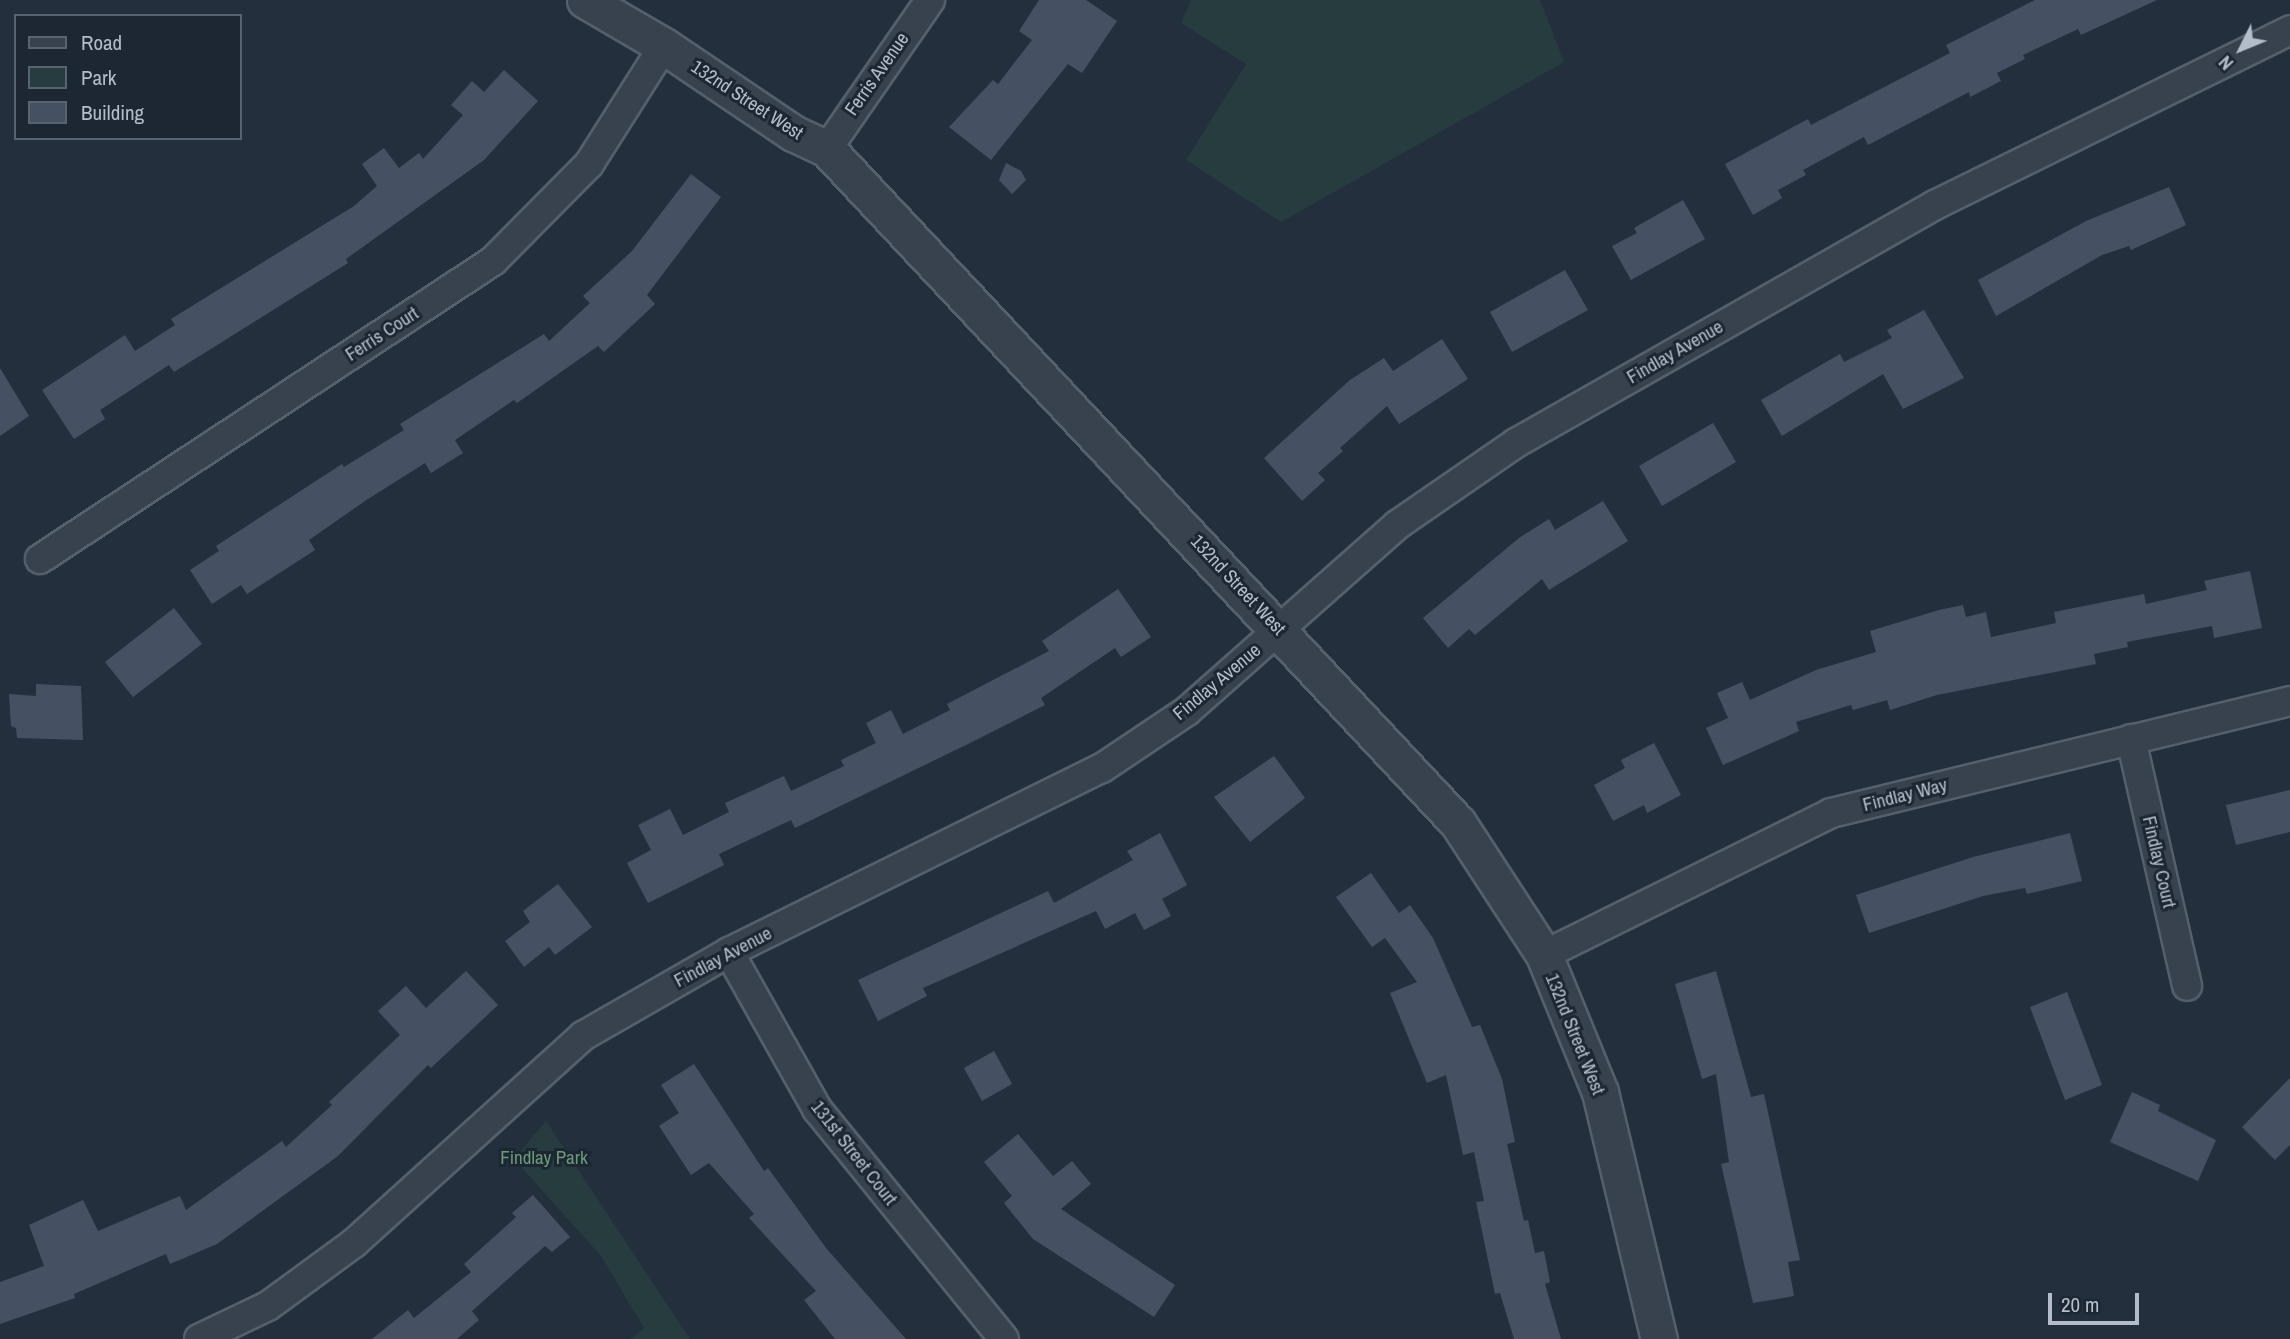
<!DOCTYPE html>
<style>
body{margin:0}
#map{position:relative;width:2290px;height:1339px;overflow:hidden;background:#242f3e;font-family:"Archivo Narrow",sans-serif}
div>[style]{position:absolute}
.green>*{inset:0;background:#263c3f}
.building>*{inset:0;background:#455162}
.roads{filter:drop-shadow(2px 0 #565f6c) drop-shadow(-2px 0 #565f6c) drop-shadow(0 2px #565f6c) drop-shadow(0 -2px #565f6c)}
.minor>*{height:28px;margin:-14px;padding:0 14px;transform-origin:14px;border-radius:14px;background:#38414e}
.tertiary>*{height:35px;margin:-17.5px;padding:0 17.5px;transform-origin:17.5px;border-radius:17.5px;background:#38414e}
span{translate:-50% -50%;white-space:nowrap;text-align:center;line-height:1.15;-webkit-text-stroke:6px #1d2633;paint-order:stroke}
.street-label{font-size:19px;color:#b4bcc9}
.park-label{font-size:19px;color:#6b9a76}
.legend{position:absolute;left:14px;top:14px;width:228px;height:126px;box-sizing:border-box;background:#1d2633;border:2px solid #59626f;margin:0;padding:9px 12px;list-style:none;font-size:21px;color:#b4bcc9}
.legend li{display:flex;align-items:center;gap:14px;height:35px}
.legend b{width:35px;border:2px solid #59626f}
.north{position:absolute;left:2206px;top:14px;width:70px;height:70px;-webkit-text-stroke:5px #1d2633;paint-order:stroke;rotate:227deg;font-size:19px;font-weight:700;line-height:28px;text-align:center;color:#b4bcc9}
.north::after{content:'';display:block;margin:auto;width:24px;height:32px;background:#b4bcc9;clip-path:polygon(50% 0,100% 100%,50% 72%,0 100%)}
.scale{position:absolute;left:2048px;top:1293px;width:91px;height:32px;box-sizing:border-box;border:4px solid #b4bcc9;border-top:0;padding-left:9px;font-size:21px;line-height:24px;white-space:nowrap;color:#b4bcc9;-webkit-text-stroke:5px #1d2633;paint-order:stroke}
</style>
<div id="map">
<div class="green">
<div style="clip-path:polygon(1191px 0,1540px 0,1564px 62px,1281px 222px,1186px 160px,1246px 64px,1181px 23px)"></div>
<div style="clip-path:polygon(546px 1121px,690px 1339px,631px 1339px,644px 1328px,601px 1256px,514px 1159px)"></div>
</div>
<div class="building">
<div style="clip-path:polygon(1039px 0,1086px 0,1117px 21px,1082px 73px,1068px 64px,991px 160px,949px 127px,993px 80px,998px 84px,1032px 40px,1019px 31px)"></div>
<div style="clip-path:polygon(2035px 0,2157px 0,2081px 35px,2078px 29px,2023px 55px,2025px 59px,1997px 73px,2001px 81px,1970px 97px,1969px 92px,1868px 145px,1864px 137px,1803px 170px,1806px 175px,1778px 190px,1782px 198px,1753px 215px,1725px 164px,1808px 119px,1811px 125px,1950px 53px,1946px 45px)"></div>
<div style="clip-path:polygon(504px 70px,538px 101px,484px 160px,346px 259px,348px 263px,174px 372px,169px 365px,100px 410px,105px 419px,74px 439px,42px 390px,125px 335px,135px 351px,175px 325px,171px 319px,354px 206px,377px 186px,362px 164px,384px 148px,399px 168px,419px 153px,423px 159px,463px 115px,451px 105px,472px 81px,484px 92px)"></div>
<div style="clip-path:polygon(1006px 163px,1021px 171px,1026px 180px,1012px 194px,999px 180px)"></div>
<div style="clip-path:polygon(691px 174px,721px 197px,647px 295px,655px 304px,604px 352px,598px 346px,517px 403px,514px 400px,455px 440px,463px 453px,431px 473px,425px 463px,365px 501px,309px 540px,315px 550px,247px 594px,241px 585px,212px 604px,190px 570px,219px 551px,216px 546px,342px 464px,344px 467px,404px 430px,400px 424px,544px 334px,549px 341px,590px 303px,583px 296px,632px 251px)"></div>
<div style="clip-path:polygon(2169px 187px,2186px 225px,2131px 250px,2129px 246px,2102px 255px,1996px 316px,1978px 280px,2086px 221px)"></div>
<div style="clip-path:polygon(1683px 200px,1705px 239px,1631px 280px,1612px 246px,1637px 233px,1634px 228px)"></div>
<div style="clip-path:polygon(1565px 270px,1588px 310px,1512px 352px,1490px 312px)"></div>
<div style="clip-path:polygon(1924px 310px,1964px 378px,1903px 409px,1883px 374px,1782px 436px,1761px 400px,1840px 354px,1844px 362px,1892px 338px,1887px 330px)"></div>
<div style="clip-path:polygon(1442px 339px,1468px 379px,1399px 424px,1387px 406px,1340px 448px,1343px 451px,1318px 473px,1325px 480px,1302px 501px,1264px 458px,1350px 380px,1384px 358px,1393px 371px)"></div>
<div style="clip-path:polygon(0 368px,29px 416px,0 436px)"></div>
<div style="clip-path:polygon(1713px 423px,1736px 462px,1662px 506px,1639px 466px)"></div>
<div style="clip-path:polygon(1603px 501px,1628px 541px,1549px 590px,1542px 579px,1475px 635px,1469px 629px,1448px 648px,1423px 618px,1519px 538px,1549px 519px,1555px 530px)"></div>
<div style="clip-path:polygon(2250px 571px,2262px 628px,2214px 638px,2212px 626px,2127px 642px,2128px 647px,2094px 654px,2096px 664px,1937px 695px,1890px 710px,1887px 700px,1853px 710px,1851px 705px,1796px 722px,1799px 731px,1723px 765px,1706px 728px,1728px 718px,1717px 693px,1742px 682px,1750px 700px,1816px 670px,1876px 652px,1870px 631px,1939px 610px,1963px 605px,1966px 617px,1986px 612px,1991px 637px,2056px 623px,2054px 612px,2144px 594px,2146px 604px,2207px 590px,2204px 581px)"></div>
<div style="clip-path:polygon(1118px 589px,1151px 637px,1121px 657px,1115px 648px,1041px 698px,1045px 705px,968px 744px,795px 828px,791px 820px,719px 854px,724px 865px,648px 903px,627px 863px,651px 850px,638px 825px,670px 809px,683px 835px,729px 812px,725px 803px,784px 776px,791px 791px,844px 766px,841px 760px,876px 743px,866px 723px,891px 710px,903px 734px,950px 710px,947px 704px,1049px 651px,1042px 641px)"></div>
<div style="clip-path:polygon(174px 608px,202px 644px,133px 697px,105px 662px)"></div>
<div style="clip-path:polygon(36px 684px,81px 686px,83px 740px,17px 738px,16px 728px,11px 726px,9px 694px,36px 696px)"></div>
<div style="clip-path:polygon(1654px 743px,1681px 795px,1647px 813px,1644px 805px,1613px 821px,1594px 785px,1625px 768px,1621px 760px)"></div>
<div style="clip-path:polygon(1274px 756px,1305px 798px,1250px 842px,1214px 797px)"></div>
<div style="clip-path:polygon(2290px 790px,2290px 832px,2236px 845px,2226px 805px)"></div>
<div style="clip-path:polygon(1160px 833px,1187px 885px,1162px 899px,1171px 916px,1144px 930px,1135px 913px,1105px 929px,1096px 911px,923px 988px,927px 996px,878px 1021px,858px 980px,1048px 891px,1054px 903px,1133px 860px,1127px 851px)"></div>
<div style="clip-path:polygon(2070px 833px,2082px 881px,2027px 894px,2025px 888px,1983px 896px,1869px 933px,1856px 895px,1973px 857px)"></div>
<div style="clip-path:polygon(1371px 873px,1399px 913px,1410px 905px,1433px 938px,1472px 1027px,1480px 1025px,1502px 1079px,1515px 1142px,1507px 1144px,1524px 1221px,1528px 1220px,1535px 1253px,1544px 1251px,1550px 1282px,1545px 1284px,1561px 1339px,1514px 1339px,1500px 1293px,1495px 1294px,1476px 1202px,1484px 1201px,1474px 1152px,1463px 1155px,1446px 1075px,1427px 1083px,1390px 993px,1417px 982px,1385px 938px,1372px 947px,1336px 897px)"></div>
<div style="clip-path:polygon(558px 884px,592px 927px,555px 955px,549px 947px,524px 967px,505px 941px,530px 922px,523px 911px)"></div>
<div style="clip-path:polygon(466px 971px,498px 1005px,431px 1068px,428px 1065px,338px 1156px,217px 1244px,170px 1264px,166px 1254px,74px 1294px,75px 1298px,0 1324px,0 1282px,44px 1266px,29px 1225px,83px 1200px,98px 1231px,180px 1196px,186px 1210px,282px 1141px,286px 1147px,332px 1105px,329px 1102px,400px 1035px,378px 1011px,406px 986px,426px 1008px)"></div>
<div style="clip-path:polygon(1716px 971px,1751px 1097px,1764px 1094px,1800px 1260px,1788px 1262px,1794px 1296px,1753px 1303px,1721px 1164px,1729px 1162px,1716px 1074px,1702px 1079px,1675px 984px)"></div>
<div style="clip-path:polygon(2067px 992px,2102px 1085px,2065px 1100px,2030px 1007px)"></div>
<div style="clip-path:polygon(994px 1051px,1012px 1084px,982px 1101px,964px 1068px)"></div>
<div style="clip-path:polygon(694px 1064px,764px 1171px,768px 1168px,826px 1248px,906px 1339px,835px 1339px,804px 1300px,816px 1291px,749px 1218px,754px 1214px,709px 1163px,691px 1175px,659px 1126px,679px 1113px,661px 1085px)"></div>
<div style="clip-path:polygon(2290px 1078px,2290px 1145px,2275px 1160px,2242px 1127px)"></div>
<div style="clip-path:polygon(2132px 1092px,2160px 1105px,2158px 1111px,2216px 1140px,2198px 1181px,2110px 1142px)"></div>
<div style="clip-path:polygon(1018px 1134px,1053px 1176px,1072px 1161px,1091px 1184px,1061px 1209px,1175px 1285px,1154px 1317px,1033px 1239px,1004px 1203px,1012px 1196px,984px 1162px)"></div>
<div style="clip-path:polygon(533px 1195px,570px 1237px,552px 1252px,545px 1246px,472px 1311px,479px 1320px,457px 1339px,372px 1339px,408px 1310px,414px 1318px,471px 1272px,464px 1264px,516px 1217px,512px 1213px)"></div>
</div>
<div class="roads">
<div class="minor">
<div style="left:827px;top:149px;width:181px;rotate:-55.3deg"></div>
<div style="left:40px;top:559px;width:542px;rotate:-33.34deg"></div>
<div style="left:493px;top:261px;width:136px;rotate:-45.3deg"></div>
<div style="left:589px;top:164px;width:140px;rotate:-57.6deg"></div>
<div style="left:2131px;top:739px;width:253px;rotate:77.2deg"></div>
<div style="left:729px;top:952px;width:180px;rotate:60.7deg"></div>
<div style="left:817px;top:1109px;width:296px;rotate:50.9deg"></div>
<div style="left:1544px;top:955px;width:320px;rotate:-26.3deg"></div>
<div style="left:1831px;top:813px;width:472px;rotate:-13.7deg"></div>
<div style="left:199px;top:1339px;width:76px;rotate:-25.6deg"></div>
<div style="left:268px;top:1306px;width:107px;rotate:-36.2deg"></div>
<div style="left:354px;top:1243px;width:309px;rotate:-42.1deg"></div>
<div style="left:583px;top:1036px;width:168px;rotate:-29.9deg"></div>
<div style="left:729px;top:952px;width:416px;rotate:-26.3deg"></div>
<div style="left:1102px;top:768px;width:102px;rotate:-33.8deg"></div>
<div style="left:1187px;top:711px;width:281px;rotate:-41.5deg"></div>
<div style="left:1397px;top:525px;width:145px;rotate:-34.6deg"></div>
<div style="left:1516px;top:443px;width:482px;rotate:-29.6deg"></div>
<div style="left:1935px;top:205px;width:396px;rotate:-26.2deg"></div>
</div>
<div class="tertiary">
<div style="left:585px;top:0;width:91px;rotate:30.2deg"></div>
<div style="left:664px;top:46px;width:156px;rotate:34deg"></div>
<div style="left:793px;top:133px;width:38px;rotate:25deg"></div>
<div style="left:827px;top:149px;width:923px;rotate:46.89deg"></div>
<div style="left:1458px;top:823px;width:158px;rotate:56.9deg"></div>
<div style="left:1544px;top:955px;width:148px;rotate:67.8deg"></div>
<div style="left:1600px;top:1092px;width:254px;rotate:76.6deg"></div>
</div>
</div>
<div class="street-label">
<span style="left:877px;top:74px;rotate:-55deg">Ferris Avenue</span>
<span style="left:747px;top:100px;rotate:33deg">132nd Street West</span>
<span style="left:382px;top:334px;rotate:-33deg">Ferris Court</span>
<span style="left:1675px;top:352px;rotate:-30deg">Findlay Avenue</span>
<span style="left:1238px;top:585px;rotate:47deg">132nd Street West</span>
<span style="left:1217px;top:682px;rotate:-40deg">Findlay Avenue</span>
<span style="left:1905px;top:795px;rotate:-14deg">Findlay Way</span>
<span style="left:2159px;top:862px;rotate:77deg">Findlay Court</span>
<span style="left:723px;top:957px;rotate:-28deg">Findlay Avenue</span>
<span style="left:1575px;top:1034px;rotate:68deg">132nd Street West</span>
<span style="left:854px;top:1153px;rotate:52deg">131st Street Court</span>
</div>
<div class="park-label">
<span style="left:544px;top:1158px">Findlay Park</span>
</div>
<ul class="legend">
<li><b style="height:9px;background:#38414e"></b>Road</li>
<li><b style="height:19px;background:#263c3f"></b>Park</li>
<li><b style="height:19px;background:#455162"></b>Building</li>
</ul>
<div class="north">N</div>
<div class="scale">20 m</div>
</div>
